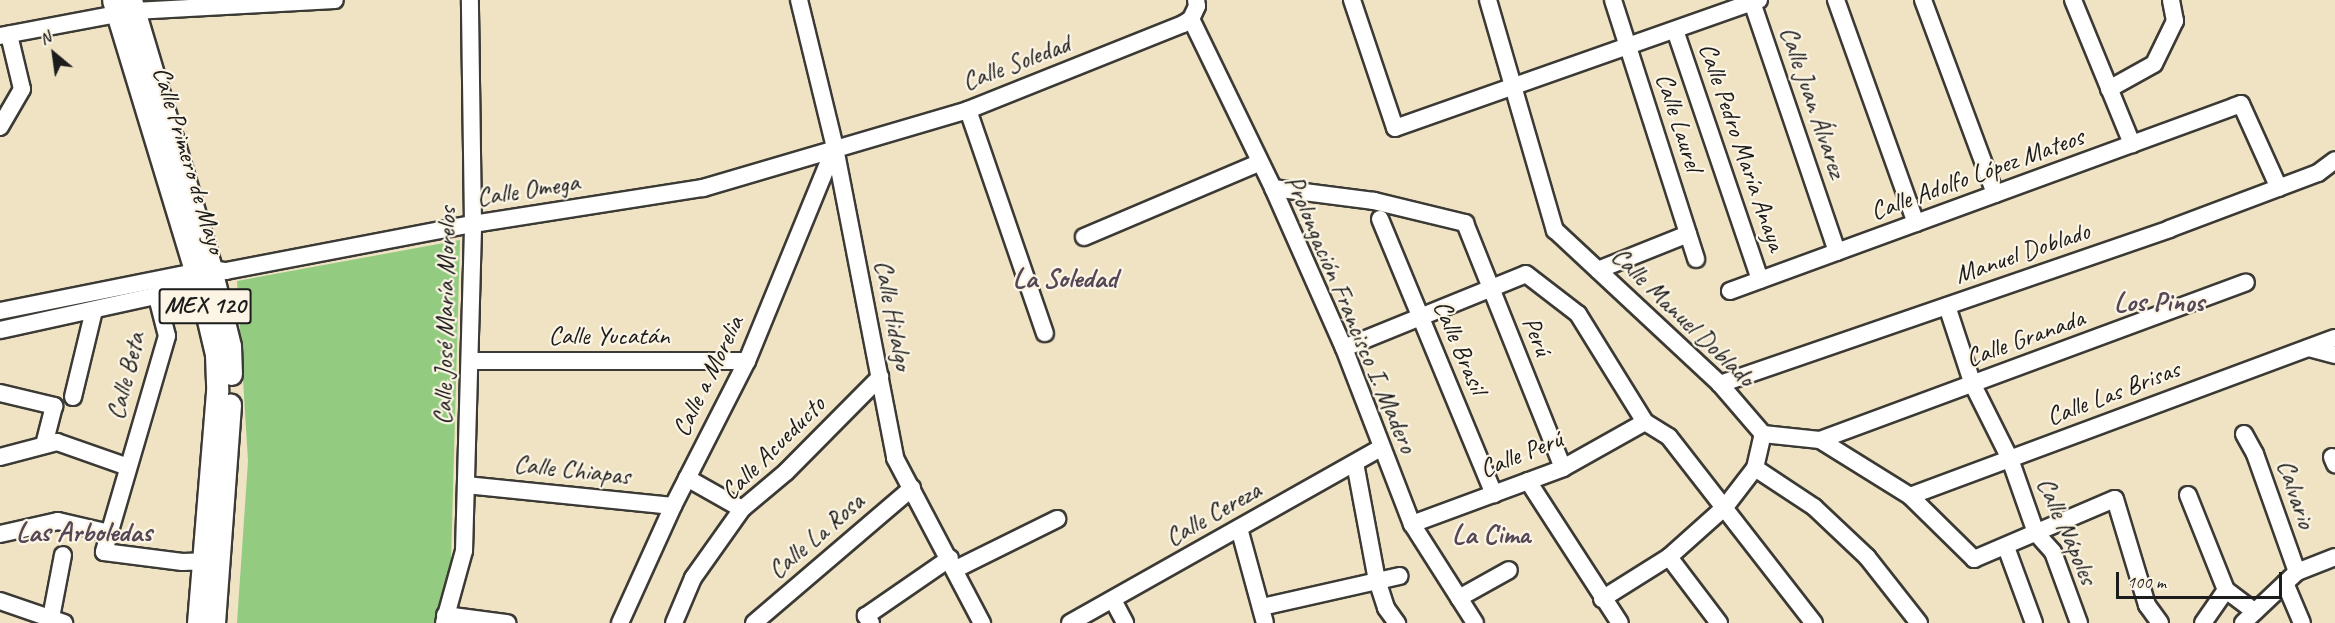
<!DOCTYPE html>
<meta charset="utf-8">
<style>
body{margin:0}
#map{position:relative;width:2335px;height:623px;overflow:hidden;background:#efe3c4;font-family:Caveat,sans-serif}
div>[style]{position:absolute}
.green>*{inset:0;background:#93cc80}
.roads{filter:drop-shadow(2px 0 #3c3a35) drop-shadow(-2px 0 #3c3a35) drop-shadow(0 2px #3c3a35) drop-shadow(0 -2px #3c3a35)}
.minor>*{height:16px;margin:-8px;padding:0 8px;transform-origin:8px;border-radius:8px;background:#fff}
.major>*{height:21px;margin:-10.5px;padding:0 10.5px;transform-origin:10.5px;border-radius:10.5px;background:#fff}
span{translate:-50% -50%;white-space:nowrap;text-align:center;line-height:1.15;-webkit-text-stroke:4.5px #fcf5e5;paint-order:stroke}
.shield-label span{padding:2px 4px;background:#fcf5e5;border:2px solid;border-radius:4px;-webkit-text-stroke-width:0}
.shield-label{font-size:24px;color:#1c1c1c;font-weight:700}
.street-label{font-size:26px;color:#1c1c1c}
.quarter-label{font-size:28px;color:#554756;font-weight:700}
.north{position:absolute;left:24px;top:24px;width:60px;height:60px;-webkit-text-stroke:4px #fcf5e5;paint-order:stroke;rotate:331deg;font-size:16px;font-weight:700;line-height:24px;text-align:center;color:#1c1c1c}
.north::after{content:'';display:block;margin:auto;width:21px;height:27px;background:#1c1c1c;clip-path:polygon(50% 0,100% 100%,50% 72%,0 100%)}
.scale{position:absolute;left:2116px;top:572px;width:166px;height:27px;box-sizing:border-box;border:3px solid #1c1c1c;border-top:0;padding-left:8px;font-size:18px;line-height:21px;white-space:nowrap;color:#1c1c1c;-webkit-text-stroke:4px #fcf5e5;paint-order:stroke}
</style>
<div id="map">
<div class="green">
<div style="clip-path:polygon(460px 240px,451px 562px,437px 623px,237px 623px,248px 461px,237px 281px)"></div>
</div>
<div class="roads">
<div class="minor">
<div style="left:799px;top:0;width:152px;rotate:76.3deg"></div>
<div style="left:835px;top:148px;width:316px;rotate:79deg"></div>
<div style="left:895px;top:458px;width:187px;rotate:62.2deg"></div>
<div style="left:1352px;top:0;width:135px;rotate:71.4deg"></div>
<div style="left:1395px;top:128px;width:386px;rotate:-19.4deg"></div>
<div style="left:1488px;top:0;width:240px;rotate:73.8deg"></div>
<div style="left:1555px;top:230px;width:226px;rotate:43deg"></div>
<div style="left:1720px;top:384px;width:66px;rotate:49.3deg"></div>
<div style="left:1763px;top:434px;width:57px;rotate:6deg"></div>
<div style="left:1820px;top:440px;width:106px;rotate:31.9deg"></div>
<div style="left:1910px;top:496px;width:90px;rotate:44.5deg"></div>
<div style="left:1974px;top:559px;width:153px;rotate:-23.1deg"></div>
<div style="left:2115px;top:499px;width:111px;rotate:73.2deg"></div>
<div style="left:2147px;top:605px;width:22px;rotate:54deg"></div>
<div style="left:1613px;top:0;width:272px;rotate:72.2deg"></div>
<div style="left:1836px;top:0;width:237px;rotate:70.3deg"></div>
<div style="left:1923px;top:0;width:207px;rotate:69.6deg"></div>
<div style="left:2073px;top:0;width:156px;rotate:67.7deg"></div>
<div style="left:1752px;top:2px;width:264px;rotate:71.2deg"></div>
<div style="left:1191px;top:19px;width:188px;rotate:64.1deg"></div>
<div style="left:1273px;top:188px;width:175px;rotate:66.1deg"></div>
<div style="left:1344px;top:348px;width:189px;rotate:68.9deg"></div>
<div style="left:1412px;top:524px;width:117px;rotate:57.5deg"></div>
<div style="left:1675px;top:30px;width:264px;rotate:71.2deg"></div>
<div style="left:0;top:36px;width:136px;rotate:-10.6deg"></div>
<div style="left:134px;top:11px;width:201px;rotate:-3.1deg"></div>
<div style="left:2109px;top:89px;width:51px;rotate:-29.1deg"></div>
<div style="left:2154px;top:64px;width:48px;rotate:-64deg"></div>
<div style="left:2175px;top:21px;width:21px;rotate:-101deg"></div>
<div style="left:968px;top:110px;width:236px;rotate:71deg"></div>
<div style="left:0;top:127px;width:44px;rotate:-59.9deg"></div>
<div style="left:22px;top:89px;width:56px;rotate:-103.5deg"></div>
<div style="left:1273px;top:188px;width:102px;rotate:7.3deg"></div>
<div style="left:1374px;top:201px;width:94px;rotate:13.6deg"></div>
<div style="left:1465px;top:223px;width:264px;rotate:68.2deg"></div>
<div style="left:1380px;top:219px;width:298px;rotate:67.5deg"></div>
<div style="left:1084px;top:237px;width:189px;rotate:-23deg"></div>
<div style="left:1598px;top:270px;width:97px;rotate:-21.8deg"></div>
<div style="left:1730px;top:291px;width:544px;rotate:-20.1deg"></div>
<div style="left:2241px;top:104px;width:92px;rotate:65.7deg"></div>
<div style="left:157px;top:297px;width:40px;rotate:75.6deg"></div>
<div style="left:167px;top:336px;width:225px;rotate:106.3deg"></div>
<div style="left:104px;top:552px;width:79px;rotate:7.3deg"></div>
<div style="left:182px;top:562px;width:32px;rotate:-2deg"></div>
<div style="left:1947px;top:306px;width:83px;rotate:71.8deg"></div>
<div style="left:1973px;top:385px;width:83px;rotate:63.4deg"></div>
<div style="left:2010px;top:459px;width:78px;rotate:70.6deg"></div>
<div style="left:2036px;top:533px;width:25px;rotate:48deg"></div>
<div style="left:2053px;top:552px;width:76px;rotate:69.9deg"></div>
<div style="left:0;top:311px;width:215px;rotate:-11.3deg"></div>
<div style="left:211px;top:269px;width:15px;rotate:8deg"></div>
<div style="left:226px;top:271px;width:251px;rotate:-10.8deg"></div>
<div style="left:473px;top:224px;width:233px;rotate:-8.9deg"></div>
<div style="left:703px;top:188px;width:276px;rotate:-16.4deg"></div>
<div style="left:968px;top:110px;width:232px;rotate:-21.8deg"></div>
<div style="left:1183px;top:24px;width:9px;rotate:-32deg"></div>
<div style="left:1191px;top:19px;width:14px;rotate:-65deg"></div>
<div style="left:1197px;top:6px;width:6px;rotate:-99deg"></div>
<div style="left:0;top:330px;width:214px;rotate:-12.4deg"></div>
<div style="left:1344px;top:348px;width:196px;rotate:-22.1deg"></div>
<div style="left:1526px;top:274px;width:66px;rotate:37.6deg"></div>
<div style="left:1578px;top:314px;width:127px;rotate:58.2deg"></div>
<div style="left:1645px;top:422px;width:28px;rotate:32deg"></div>
<div style="left:1669px;top:437px;width:236px;rotate:52.1deg"></div>
<div style="left:2309px;top:348px;width:27px;rotate:15deg"></div>
<div style="left:471px;top:361px;width:276px"></div>
<div style="left:1720px;top:384px;width:475px;rotate:-19deg"></div>
<div style="left:2169px;top:229px;width:159px;rotate:-20.6deg"></div>
<div style="left:2318px;top:173px;width:21px;rotate:-37deg"></div>
<div style="left:0;top:393px;width:56px;rotate:13.5deg"></div>
<div style="left:54px;top:406px;width:40px;rotate:104.4deg"></div>
<div style="left:73px;top:397px;width:89px;rotate:-76.4deg"></div>
<div style="left:2244px;top:434px;width:23px;rotate:61deg"></div>
<div style="left:2255px;top:454px;width:125px;rotate:70.4deg"></div>
<div style="left:1820px;top:440px;width:454px;rotate:-20.3deg"></div>
<div style="left:0;top:457px;width:59px;rotate:-14.7deg"></div>
<div style="left:57px;top:442px;width:75px;rotate:19.4deg"></div>
<div style="left:2332px;top:457px;width:8px;rotate:67deg"></div>
<div style="left:1355px;top:463px;width:119px;rotate:79.4deg"></div>
<div style="left:1377px;top:580px;width:29px;rotate:72deg"></div>
<div style="left:1386px;top:608px;width:19px;rotate:54deg"></div>
<div style="left:1755px;top:468px;width:71px;rotate:33.5deg"></div>
<div style="left:1814px;top:507px;width:73px;rotate:43.3deg"></div>
<div style="left:1867px;top:557px;width:84px;rotate:51.8deg"></div>
<div style="left:687px;top:478px;width:63px;rotate:29.4deg"></div>
<div style="left:1528px;top:481px;width:169px;rotate:57.1deg"></div>
<div style="left:466px;top:485px;width:208px;rotate:5.8deg"></div>
<div style="left:2188px;top:495px;width:102px;rotate:68.2deg"></div>
<div style="left:2226px;top:590px;width:36px;rotate:37deg"></div>
<div style="left:1910px;top:496px;width:453px;rotate:-20.4deg"></div>
<div style="left:1412px;top:524px;width:161px;rotate:-20.3deg"></div>
<div style="left:1563px;top:468px;width:94px;rotate:-29.3deg"></div>
<div style="left:1239px;top:528px;width:98px;rotate:74.7deg"></div>
<div style="left:0;top:534px;width:59px;rotate:-12.6deg"></div>
<div style="left:58px;top:521px;width:52px;rotate:13.2deg"></div>
<div style="left:2006px;top:547px;width:81px;rotate:69.8deg"></div>
<div style="left:1669px;top:557px;width:83px;rotate:52.9deg"></div>
<div style="left:956px;top:569px;width:113px;rotate:-26.3deg"></div>
<div style="left:2285px;top:583px;width:43px;rotate:67deg"></div>
<div style="left:1459px;top:598px;width:57px;rotate:-29.2deg"></div>
<div style="left:1602px;top:599px;width:79px;rotate:-32.1deg"></div>
<div style="left:1669px;top:557px;width:75px;rotate:-41.8deg"></div>
<div style="left:1725px;top:507px;width:49px;rotate:-52.4deg"></div>
<div style="left:1755px;top:468px;width:35px;rotate:-77deg"></div>
<div style="left:1113px;top:600px;width:26px;rotate:62deg"></div>
<div style="left:0;top:601px;width:68px;rotate:19deg"></div>
<div style="left:1262px;top:607px;width:141px;rotate:-12.7deg"></div>
<div style="left:445px;top:615px;width:63px;rotate:7.4deg"></div>
<div style="left:50px;top:623px;width:69px;rotate:-79.2deg"></div>
<div style="left:444px;top:623px;width:75px;rotate:-74.5deg"></div>
<div style="left:464px;top:551px;width:327px;rotate:-88.4deg"></div>
<div style="left:473px;top:224px;width:224px;rotate:-90.8deg"></div>
<div style="left:620px;top:623px;width:128px;rotate:-65.6deg"></div>
<div style="left:673px;top:506px;width:163px;rotate:-63deg"></div>
<div style="left:747px;top:361px;width:229px;rotate:-67.7deg"></div>
<div style="left:674px;top:623px;width:49px;rotate:-67.1deg"></div>
<div style="left:693px;top:578px;width:85px;rotate:-54.6deg"></div>
<div style="left:742px;top:509px;width:57px;rotate:-40.1deg"></div>
<div style="left:786px;top:472px;width:134px;rotate:-45.3deg"></div>
<div style="left:754px;top:623px;width:208px;rotate:-40.5deg"></div>
<div style="left:871px;top:623px;width:9px;rotate:-126deg"></div>
<div style="left:866px;top:616px;width:102px;rotate:-34.6deg"></div>
<div style="left:1070px;top:623px;width:356px;rotate:-29.4deg"></div>
<div style="left:2203px;top:623px;width:40px;rotate:-55.1deg"></div>
<div style="left:2243px;top:623px;width:74px;rotate:-43.4deg"></div>
<div style="left:2297px;top:572px;width:41px;rotate:-21.5deg"></div>
</div>
<div class="major">
<div style="left:113px;top:0;width:299px;rotate:73.1deg"></div>
<div style="left:200px;top:286px;width:70px;rotate:76.8deg"></div>
<div style="left:216px;top:354px;width:38px;rotate:88deg"></div>
<div style="left:217px;top:392px;width:232px;rotate:94.7deg"></div>
<div style="left:131px;top:0;width:281px;rotate:73.4deg"></div>
<div style="left:211px;top:269px;width:79px;rotate:76.1deg"></div>
<div style="left:230px;top:346px;width:28px;rotate:88deg"></div>
<div style="left:214px;top:623px;width:219px;rotate:-85.8deg"></div>
</div>
</div>
<div class="shield-label">
<span style="left:205px;top:306px">MEX 120</span>
</div>
<div class="street-label">
<span style="left:1016px;top:63px;rotate:-21deg">Calle Soledad</span>
<span style="left:1813px;top:102px;rotate:71deg">Calle Juan Álvarez</span>
<span style="left:1679px;top:122px;rotate:72deg">Calle Laurel</span>
<span style="left:1742px;top:147px;rotate:71deg">Calle Pedro María Anaya</span>
<span style="left:189px;top:160px;rotate:73deg">Calle Primero de Mayo</span>
<span style="left:1977px;top:174px;rotate:-20deg">Calle Adolfo López Mateos</span>
<span style="left:528px;top:190px;rotate:-9deg">Calle Omega</span>
<span style="left:2022px;top:253px;rotate:-19deg">Manuel Doblado</span>
<span style="left:1351px;top:314px;rotate:67deg">Prolongación Francisco I. Madero</span>
<span style="left:893px;top:315px;rotate:79deg">Calle Hidalgo</span>
<span style="left:445px;top:316px;rotate:-89deg">Calle José María Morelos</span>
<span style="left:1683px;top:317px;rotate:44deg">Calle Manuel Doblado</span>
<span style="left:609px;top:336px">Calle Yucatán</span>
<span style="left:1537px;top:336px;rotate:68deg">Perú</span>
<span style="left:2025px;top:338px;rotate:-20deg">Calle Granada</span>
<span style="left:1460px;top:347px;rotate:67deg">Calle Brasil</span>
<span style="left:126px;top:376px;rotate:-76deg">Calle Beta</span>
<span style="left:708px;top:376px;rotate:-64deg">Calle a Morelia</span>
<span style="left:2113px;top:393px;rotate:-21deg">Calle Las Brisas</span>
<span style="left:773px;top:448px;rotate:-45deg">Calle Acueducto</span>
<span style="left:1521px;top:454px;rotate:-22deg">Calle Perú</span>
<span style="left:572px;top:470px;rotate:6deg">Calle Chiapas</span>
<span style="left:2296px;top:494px;rotate:71deg">Calvario</span>
<span style="left:1213px;top:514px;rotate:-30deg">Calle Cereza</span>
<span style="left:2067px;top:531px;rotate:66deg">Calle Nápoles</span>
<span style="left:816px;top:536px;rotate:-41deg">Calle La Rosa</span>
</div>
<div class="quarter-label">
<span style="left:1065px;top:278px">La Soledad</span>
<span style="left:2159px;top:302px">Los Pinos</span>
<span style="left:84px;top:532px">Las Arboledas</span>
<span style="left:1491px;top:534px">La Cima</span>
</div>
<div class="north">N</div>
<div class="scale">100 m</div>
</div>
